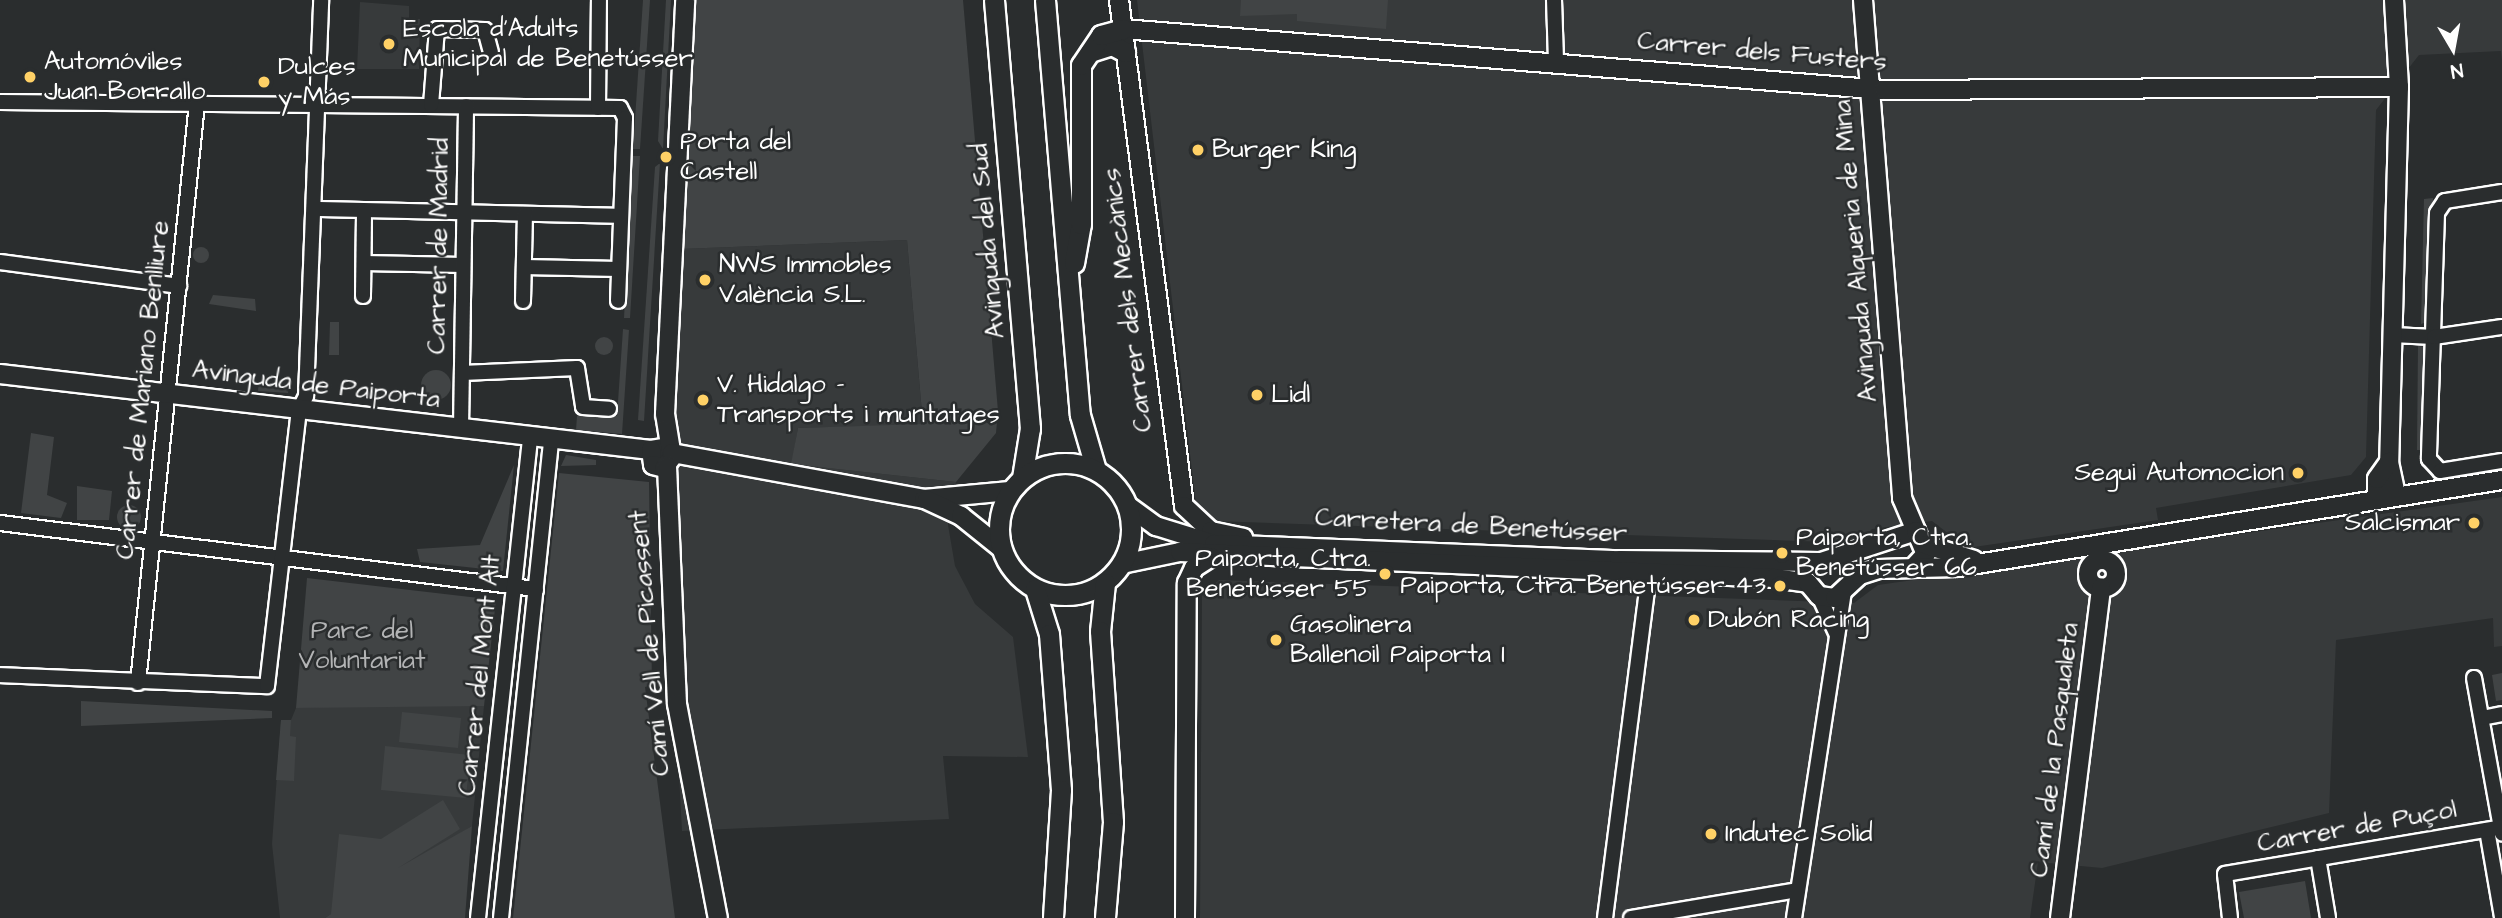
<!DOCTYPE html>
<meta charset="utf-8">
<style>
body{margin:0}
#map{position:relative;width:2502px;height:918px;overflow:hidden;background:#2a2d2e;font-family:"Architects Daughter",sans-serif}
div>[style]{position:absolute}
.built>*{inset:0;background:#373a3b}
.green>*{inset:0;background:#414445}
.round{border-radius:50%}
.roads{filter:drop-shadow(2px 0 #fff) drop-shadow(-2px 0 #fff) drop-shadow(0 2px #fff) drop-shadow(0 -2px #fff)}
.minor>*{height:14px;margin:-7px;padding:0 7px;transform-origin:7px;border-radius:7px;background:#2a2d2e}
.tertiary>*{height:18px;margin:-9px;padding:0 9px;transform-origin:9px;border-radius:9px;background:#2a2d2e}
.tertiary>.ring{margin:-9px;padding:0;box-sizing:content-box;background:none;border:18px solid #2a2d2e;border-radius:50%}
.secondary>*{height:19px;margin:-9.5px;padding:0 9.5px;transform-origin:9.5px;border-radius:9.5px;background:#2a2d2e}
.secondary>.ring{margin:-9.5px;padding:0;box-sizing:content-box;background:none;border:19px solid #2a2d2e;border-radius:50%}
.dots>*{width:19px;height:19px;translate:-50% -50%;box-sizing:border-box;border:4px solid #2a2d2e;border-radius:50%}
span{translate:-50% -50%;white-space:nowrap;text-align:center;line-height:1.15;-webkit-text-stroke:5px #2a2d2e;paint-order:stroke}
.poi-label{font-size:26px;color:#fff}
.left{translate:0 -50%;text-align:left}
.right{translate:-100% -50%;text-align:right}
.street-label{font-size:26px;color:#fff}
.park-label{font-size:26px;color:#b3b4b5}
.north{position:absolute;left:2418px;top:14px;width:70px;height:70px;-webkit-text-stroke:5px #2a2d2e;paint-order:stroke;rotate:170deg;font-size:19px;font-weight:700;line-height:28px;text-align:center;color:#fff}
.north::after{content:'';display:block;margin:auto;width:24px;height:32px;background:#fff;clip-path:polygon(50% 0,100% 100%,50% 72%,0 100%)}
</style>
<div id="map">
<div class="built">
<div style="clip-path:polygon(1137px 0,2502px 0,2502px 60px,2501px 51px,2419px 55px,2376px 110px,2366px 457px,2351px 475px,2156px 508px,2158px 520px,1967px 548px,1932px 521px,1872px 529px,1858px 543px,1214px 521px,1196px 505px)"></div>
<div style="clip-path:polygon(360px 2px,409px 6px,409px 19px,420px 19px,419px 69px,357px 69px)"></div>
<div style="clip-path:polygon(907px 240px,923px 425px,798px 428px,792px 464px,956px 482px,948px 525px,955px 566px,975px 604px,1013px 637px,1028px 757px,943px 756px,949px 819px,682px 831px,662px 456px,680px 249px)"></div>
<div style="clip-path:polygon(2502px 497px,2502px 646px,2494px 647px,2493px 618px,2336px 640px,2329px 813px,2102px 868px,2038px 862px,2030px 918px,1200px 918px,1202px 596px,1219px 580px,1854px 603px,1878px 585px)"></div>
<div style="clip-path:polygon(427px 703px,484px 706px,472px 826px,325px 918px,280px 918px,272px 844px,281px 720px,291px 720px,296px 708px)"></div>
</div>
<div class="green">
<div style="clip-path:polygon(643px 0,650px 0,640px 149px,633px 149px)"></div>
<div style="clip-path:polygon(666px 0,671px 0,663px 149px,658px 141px)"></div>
<div style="clip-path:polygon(693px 0,963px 0,998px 411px,996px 433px,956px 482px,791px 464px,798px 428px,923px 424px,907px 240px,680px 249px)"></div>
<div style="clip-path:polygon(1241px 0,1388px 0,1386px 29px,1297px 21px,1297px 14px,1240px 16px)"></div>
<div style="clip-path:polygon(633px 156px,640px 156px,630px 318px,624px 318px)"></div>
<div style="clip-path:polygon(660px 163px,644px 421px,638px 420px,655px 167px)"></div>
<div style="clip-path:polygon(2433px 198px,2430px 321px,2421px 324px,2424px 199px)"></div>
<div class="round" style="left:193px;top:247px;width:16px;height:16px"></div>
<div style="clip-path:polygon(213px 295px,255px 299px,256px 311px,209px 304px)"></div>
<div style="clip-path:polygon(330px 322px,339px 322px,339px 355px,329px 355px)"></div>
<div style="clip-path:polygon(623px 329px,629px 330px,622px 434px,576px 430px,577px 416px,617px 416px)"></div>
<div class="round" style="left:595px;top:337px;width:18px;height:18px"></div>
<div style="clip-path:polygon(2418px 346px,2427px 347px,2425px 450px,2417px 450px)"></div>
<div class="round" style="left:421px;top:370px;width:30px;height:30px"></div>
<div style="clip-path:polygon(259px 381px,289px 383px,288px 393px,258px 391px)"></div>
<div style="clip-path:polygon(31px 433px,54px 437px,47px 495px,67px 503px,61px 518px,21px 513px)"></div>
<div style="clip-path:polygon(566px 455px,596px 460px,596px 465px,561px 466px)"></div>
<div style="clip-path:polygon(514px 465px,503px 571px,420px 562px,417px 549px,480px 545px)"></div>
<div style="clip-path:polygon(559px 473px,649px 482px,652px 685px,645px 687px,675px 918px,513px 918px)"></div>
<div style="clip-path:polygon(77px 486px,112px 491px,109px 520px,77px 520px)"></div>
<div class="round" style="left:117px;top:505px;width:24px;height:24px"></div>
<div style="clip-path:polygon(307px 578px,496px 600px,484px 706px,296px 708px)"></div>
<div style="clip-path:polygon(2502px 673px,2502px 700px,2496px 701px,2492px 675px)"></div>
<div style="clip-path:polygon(81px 701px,272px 711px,272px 718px,81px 726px)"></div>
<div style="clip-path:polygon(402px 712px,461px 718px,458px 748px,399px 742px)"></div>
<div style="clip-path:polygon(281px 720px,291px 720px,290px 736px,296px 737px,294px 781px,276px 780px)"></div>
<div style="clip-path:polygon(385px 746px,470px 755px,466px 798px,381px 790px)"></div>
<div style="clip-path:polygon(443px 800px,460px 829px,398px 868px,472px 826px,465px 918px,325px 918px,331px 914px,339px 834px,381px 839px)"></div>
<div style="clip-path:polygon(2305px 881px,2311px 918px,2244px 918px,2239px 892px)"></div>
</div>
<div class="roads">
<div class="minor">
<div style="left:1554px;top:0;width:61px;rotate:88.1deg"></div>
<div style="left:0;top:102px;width:620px;rotate:0.55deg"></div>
<div style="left:620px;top:108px;width:11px;rotate:63deg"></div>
<div style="left:625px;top:118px;width:183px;rotate:92.2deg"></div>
<div style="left:431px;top:105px;width:76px;rotate:-85.5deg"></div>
<div style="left:437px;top:29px;width:48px;rotate:1.2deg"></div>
<div style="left:485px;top:30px;width:23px;rotate:75deg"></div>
<div style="left:598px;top:108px;width:108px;rotate:-89.5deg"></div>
<div style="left:2502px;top:192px;width:58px;rotate:171deg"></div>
<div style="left:2445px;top:201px;width:14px;rotate:124deg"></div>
<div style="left:2437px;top:213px;width:246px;rotate:91.9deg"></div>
<div style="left:2429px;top:459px;width:16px;rotate:47deg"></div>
<div style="left:2440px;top:471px;width:63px;rotate:-9.2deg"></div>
<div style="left:316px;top:209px;width:304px;rotate:1.3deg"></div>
<div style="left:0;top:262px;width:181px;rotate:7.6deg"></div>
<div style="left:364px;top:263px;width:99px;rotate:1.2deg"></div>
<div style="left:524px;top:267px;width:95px;rotate:1.2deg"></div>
<div style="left:363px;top:296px;width:85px;rotate:-89.3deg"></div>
<div style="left:523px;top:301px;width:87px;rotate:-88.7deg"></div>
<div style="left:2392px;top:335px;width:42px;rotate:2.7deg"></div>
<div style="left:2434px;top:337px;width:69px;rotate:-8.4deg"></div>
<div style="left:462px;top:373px;width:115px;rotate:-2.5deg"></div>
<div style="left:577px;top:368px;width:39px;rotate:81deg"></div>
<div style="left:583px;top:407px;width:26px;rotate:4deg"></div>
<div style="left:461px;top:428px;width:322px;rotate:-89.1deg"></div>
<div style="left:0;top:523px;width:540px;rotate:7.02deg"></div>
<div style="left:1819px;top:596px;width:41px;rotate:65.3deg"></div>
<div style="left:0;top:675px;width:267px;rotate:2.4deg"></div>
<div style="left:267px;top:686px;width:278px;rotate:-83.4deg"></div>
<div style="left:299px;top:410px;width:16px;rotate:-63deg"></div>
<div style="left:306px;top:396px;width:396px;rotate:-87.8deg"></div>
<div style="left:2474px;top:678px;width:158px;rotate:79.8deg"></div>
<div style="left:138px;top:683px;width:583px;rotate:-84.19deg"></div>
<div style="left:2482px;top:718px;width:20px;rotate:-11deg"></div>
<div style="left:2487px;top:830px;width:88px;rotate:80.2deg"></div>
<div style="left:2318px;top:858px;width:61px;rotate:80.5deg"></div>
<div style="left:478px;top:918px;width:485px;rotate:-83.8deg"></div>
<div style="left:501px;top:918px;width:482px;rotate:-84deg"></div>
<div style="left:1605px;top:918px;width:346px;rotate:-82.7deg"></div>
<div style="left:1631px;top:918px;width:169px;rotate:-9.5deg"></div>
<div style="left:1794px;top:918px;width:330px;rotate:-81.3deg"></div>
<div style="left:2230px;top:918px;width:44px;rotate:-96.5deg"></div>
<div style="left:2225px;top:874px;width:281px;rotate:-9.6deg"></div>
</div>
<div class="tertiary">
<div style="left:1119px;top:0;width:510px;rotate:82.68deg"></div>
<div style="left:1184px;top:506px;width:37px;rotate:43deg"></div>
<div style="left:1211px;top:531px;width:33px;rotate:12deg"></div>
<div style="left:1863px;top:0;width:500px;rotate:85.5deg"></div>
<div style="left:1902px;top:498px;width:36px;rotate:67deg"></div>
<div style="left:2394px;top:0;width:87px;rotate:86.7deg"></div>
<div style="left:2399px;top:87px;width:375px;rotate:91.5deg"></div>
<div style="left:2389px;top:462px;width:35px;rotate:78deg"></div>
<div style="left:1123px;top:29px;width:763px;rotate:4.58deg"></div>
<div style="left:1884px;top:90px;width:515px;rotate:-0.33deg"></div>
<div style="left:0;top:374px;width:655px;rotate:6.66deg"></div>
<div style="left:668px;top:447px;width:17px;rotate:170deg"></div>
<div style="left:651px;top:450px;width:15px;rotate:82deg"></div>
<div style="left:653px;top:465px;width:11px;rotate:15deg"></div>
<div style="left:664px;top:468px;width:14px;rotate:-54deg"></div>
<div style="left:672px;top:457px;width:44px;rotate:-99.2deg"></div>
<div style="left:665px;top:414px;width:414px;rotate:-87.2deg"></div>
<div style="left:672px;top:453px;width:256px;rotate:10.3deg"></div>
<div style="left:924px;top:499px;width:86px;rotate:-5.3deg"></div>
<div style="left:667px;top:466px;width:238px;rotate:87.6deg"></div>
<div style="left:677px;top:704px;width:218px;rotate:79.2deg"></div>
<div style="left:2377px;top:499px;width:20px;rotate:-90deg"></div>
<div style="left:2377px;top:479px;width:21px;rotate:-55deg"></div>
<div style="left:927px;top:500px;width:38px;rotate:25deg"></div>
<div style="left:961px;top:516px;width:51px;rotate:38.7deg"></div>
<div style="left:1127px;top:505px;width:36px;rotate:36deg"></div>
<div style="left:1156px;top:526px;width:61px;rotate:17.2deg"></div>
<div style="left:1214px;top:544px;width:405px;rotate:2.3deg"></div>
<div style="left:1619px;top:560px;width:202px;rotate:0.6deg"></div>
<div style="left:1821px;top:562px;width:100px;rotate:-18.1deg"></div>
<div style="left:1916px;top:531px;width:25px;rotate:67deg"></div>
<div style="left:1926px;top:554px;width:18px;rotate:133deg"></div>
<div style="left:1926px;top:545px;width:50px;rotate:17.4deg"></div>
<div class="ring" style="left:2088px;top:560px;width:10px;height:10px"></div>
<div style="left:1122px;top:564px;width:59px;rotate:-11.7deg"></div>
<div style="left:1180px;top:552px;width:595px;rotate:2.51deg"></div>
<div style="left:1774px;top:578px;width:34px;rotate:8deg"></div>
<div style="left:1808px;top:583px;width:17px;rotate:50deg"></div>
<div style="left:1819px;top:596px;width:16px;rotate:7deg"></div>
<div style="left:1835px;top:598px;width:34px;rotate:-43deg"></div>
<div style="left:1860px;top:575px;width:19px;rotate:-18deg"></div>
<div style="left:1878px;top:569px;width:80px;rotate:-1.4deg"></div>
<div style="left:1958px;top:567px;width:551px;rotate:-9.09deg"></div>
<div style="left:1185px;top:918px;width:335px;rotate:-89.7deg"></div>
<div style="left:1187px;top:583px;width:17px;rotate:-65deg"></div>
<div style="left:1194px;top:568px;width:20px;rotate:-33deg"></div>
<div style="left:2060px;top:918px;width:333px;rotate:-82.9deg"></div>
</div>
<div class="secondary">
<div style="left:994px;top:0;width:430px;rotate:85.2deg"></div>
<div style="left:1030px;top:428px;width:51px;rotate:99.1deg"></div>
<div style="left:1045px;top:0;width:416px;rotate:85.2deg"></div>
<div style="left:1080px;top:415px;width:57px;rotate:73.8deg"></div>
<div style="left:1090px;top:52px;width:23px;rotate:-18deg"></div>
<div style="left:1112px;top:45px;width:15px;rotate:28deg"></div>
<div style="left:1074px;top:263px;width:40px;rotate:-80deg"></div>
<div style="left:1081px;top:224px;width:159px;rotate:-90deg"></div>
<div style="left:1081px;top:65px;width:36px;rotate:-56deg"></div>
<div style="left:1101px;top:35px;width:23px;rotate:-15deg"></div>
<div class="ring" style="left:999px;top:463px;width:113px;height:113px"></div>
<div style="left:1105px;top:583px;width:48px;rotate:95.9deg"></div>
<div style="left:1100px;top:631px;width:191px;rotate:86.1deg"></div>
<div style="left:1113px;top:822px;width:96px;rotate:94.8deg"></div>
<div style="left:1035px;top:589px;width:47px;rotate:72.7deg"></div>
<div style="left:1049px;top:634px;width:156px;rotate:85.6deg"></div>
<div style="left:1061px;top:790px;width:128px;rotate:93.6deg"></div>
</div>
</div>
<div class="dots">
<div style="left:389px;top:44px;background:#ffd166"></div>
<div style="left:30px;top:77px;background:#ffd166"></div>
<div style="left:264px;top:82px;background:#ffd166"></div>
<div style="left:1198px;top:150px;background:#ffd166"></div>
<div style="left:666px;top:157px;background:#ffd166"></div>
<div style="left:705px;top:280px;background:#ffd166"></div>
<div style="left:1257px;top:395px;background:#ffd166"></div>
<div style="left:703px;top:400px;background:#ffd166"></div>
<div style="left:2298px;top:473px;background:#ffd166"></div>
<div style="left:2474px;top:523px;background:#ffd166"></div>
<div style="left:1782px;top:553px;background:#ffd166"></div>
<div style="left:1385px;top:574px;background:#ffd166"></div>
<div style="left:1780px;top:586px;background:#ffd166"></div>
<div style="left:1694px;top:620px;background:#ffd166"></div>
<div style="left:1276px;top:640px;background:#ffd166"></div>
<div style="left:1711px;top:834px;background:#ffd166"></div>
</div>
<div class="poi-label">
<span class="left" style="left:403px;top:44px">Escola d'Adults<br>Municipal de Benetússer</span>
<span class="left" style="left:44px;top:77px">Automóviles<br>Juan Borrallo</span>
<span class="left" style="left:278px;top:82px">Dulces<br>y Más</span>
<span class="left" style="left:680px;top:157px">Porta del<br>Castell</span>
<span class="left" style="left:1212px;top:150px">Burger King</span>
<span class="left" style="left:719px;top:280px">NWS Immobles<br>València S.L.</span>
<span class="left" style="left:717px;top:400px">V. Hidalgo -<br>Transports i muntatges</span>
<span class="left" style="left:1271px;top:395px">Lidl</span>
<span class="right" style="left:2284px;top:473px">Segui Automocion</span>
<span class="right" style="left:2460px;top:523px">Salcismar</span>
<span class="left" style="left:1796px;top:553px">Paiporta, Ctra.<br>Benetússer 66</span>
<span class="right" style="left:1371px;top:574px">Paiporta, Ctra.<br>Benetússer 55</span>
<span class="right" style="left:1766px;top:586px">Paiporta, Ctra. Benetússer 43</span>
<span class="left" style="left:1708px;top:620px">Dubón Racing</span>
<span class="left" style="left:1290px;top:640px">Gasolinera<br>Ballenoil Paiporta I</span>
<span class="left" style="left:1725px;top:834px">Indutec Solid</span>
</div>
<div class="street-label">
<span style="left:1762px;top:52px;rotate:5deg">Carrer dels Fusters</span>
<span style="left:988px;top:241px;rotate:-95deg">Avinguda del Sud</span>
<span style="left:439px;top:246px;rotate:-89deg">Carrer de Madrid</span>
<span style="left:1856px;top:251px;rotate:-95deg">Avinguda Alqueria de Mina</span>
<span style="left:1128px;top:300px;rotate:-97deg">Carrer dels Mecànics</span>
<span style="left:316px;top:385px;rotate:7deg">Avinguda de Paiporta</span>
<span style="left:143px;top:390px;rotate:-84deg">Carrer de Mariano Benlliure</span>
<span style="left:1471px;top:526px;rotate:3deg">Carretera de Benetússer</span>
<span style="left:650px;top:643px;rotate:-95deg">Camí Vell de Picassent</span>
<span style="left:480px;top:675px;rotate:-84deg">Carrer del Mont Alt</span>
<span style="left:2055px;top:750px;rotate:-83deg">Camí de la Pasqualeta</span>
<span style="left:2357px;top:827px;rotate:-10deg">Carrer de Puçol</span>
</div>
<div class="park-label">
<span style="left:362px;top:646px">Parc del<br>Voluntariat</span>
</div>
<div class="north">N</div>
</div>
